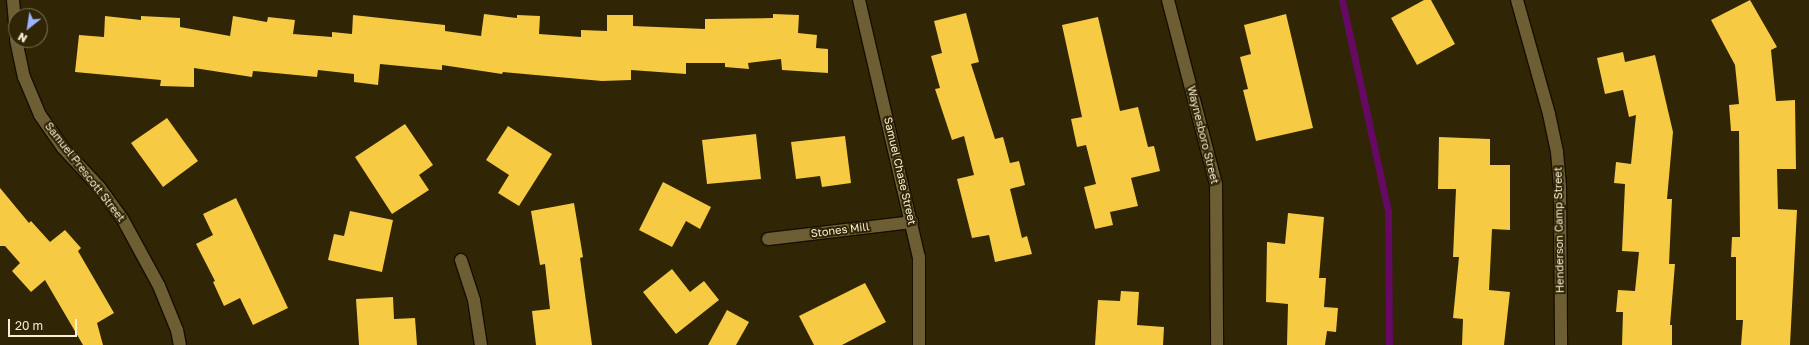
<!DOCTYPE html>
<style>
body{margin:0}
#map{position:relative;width:1809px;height:345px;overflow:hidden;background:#302504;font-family:"Golos Text",sans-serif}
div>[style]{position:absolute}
.stream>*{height:7px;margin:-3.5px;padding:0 3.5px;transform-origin:3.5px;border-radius:3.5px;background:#650962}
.building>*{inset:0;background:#f7ca43}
.roads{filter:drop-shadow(1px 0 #160f00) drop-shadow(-1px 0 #160f00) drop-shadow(0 1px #160f00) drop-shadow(0 -1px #160f00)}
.minor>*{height:12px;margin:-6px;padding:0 6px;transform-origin:6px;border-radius:6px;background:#6e5e34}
span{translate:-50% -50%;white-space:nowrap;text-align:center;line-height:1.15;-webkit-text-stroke:4px #302504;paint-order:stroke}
.street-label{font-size:11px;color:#f8efd8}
.north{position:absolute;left:8px;top:8px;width:40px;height:40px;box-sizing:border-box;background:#302504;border:1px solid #807659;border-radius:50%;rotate:210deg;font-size:11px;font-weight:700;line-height:16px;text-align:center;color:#f8efd8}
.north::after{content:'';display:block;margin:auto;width:14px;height:18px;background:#9cb4fd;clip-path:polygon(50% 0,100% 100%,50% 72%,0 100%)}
.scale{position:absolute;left:8px;top:319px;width:69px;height:18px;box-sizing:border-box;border:2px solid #f8efd8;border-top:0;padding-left:5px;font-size:12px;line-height:14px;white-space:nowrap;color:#f8efd8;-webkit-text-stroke:3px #302504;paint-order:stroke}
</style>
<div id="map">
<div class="stream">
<div style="left:1342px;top:0;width:216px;rotate:77.7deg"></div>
<div style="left:1388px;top:211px;width:134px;rotate:89.6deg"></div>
</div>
<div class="building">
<div style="clip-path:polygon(1424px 0,1431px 0,1455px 44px,1417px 65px,1391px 18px)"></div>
<div style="clip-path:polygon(1750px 0,1777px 47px,1771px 50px,1776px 101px,1795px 100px,1796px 169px,1777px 169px,1778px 209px,1797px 210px,1790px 345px,1741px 345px,1743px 320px,1736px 320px,1736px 257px,1731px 257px,1732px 237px,1740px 237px,1739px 131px,1731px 131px,1729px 105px,1739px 104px,1735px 65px,1711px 20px)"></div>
<div style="clip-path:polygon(966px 13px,979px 62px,971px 64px,995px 139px,1003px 137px,1010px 163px,1019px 161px,1025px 185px,1010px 189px,1022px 238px,1027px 236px,1032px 254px,995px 262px,989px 235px,972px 238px,957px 179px,974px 175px,964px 136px,952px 140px,935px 89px,940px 88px,931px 56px,942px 53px,934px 21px)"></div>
<div style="clip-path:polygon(484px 14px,517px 18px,517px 15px,540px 16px,539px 34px,581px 37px,581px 30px,607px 31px,607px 15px,633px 15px,633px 26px,705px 29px,705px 19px,773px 18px,773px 14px,799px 15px,798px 33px,817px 35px,816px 48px,828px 49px,828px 73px,782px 70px,781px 59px,748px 63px,749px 69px,725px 67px,725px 63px,686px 63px,686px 74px,631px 70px,631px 80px,602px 81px,503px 72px,502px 74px,442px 65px,442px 70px,380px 64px,378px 85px,354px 82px,354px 74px,318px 70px,317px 77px,253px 71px,252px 77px,194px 68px,194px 87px,160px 86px,161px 80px,75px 72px,79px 35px,104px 37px,105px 16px,141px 20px,141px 16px,180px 18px,180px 27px,230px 36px,233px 16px,267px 22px,268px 17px,295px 20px,293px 34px,332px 37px,332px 32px,352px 34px,353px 15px,445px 25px,445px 31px,481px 36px)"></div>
<div style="clip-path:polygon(1286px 14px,1313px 128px,1256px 141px,1243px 90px,1248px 89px,1240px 57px,1251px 54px,1244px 25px)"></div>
<div style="clip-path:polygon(1098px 17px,1120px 111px,1138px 107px,1148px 147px,1154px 146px,1160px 171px,1131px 178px,1138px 206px,1110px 212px,1113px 225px,1095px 229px,1084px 187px,1096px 184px,1086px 145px,1077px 147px,1071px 119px,1082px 117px,1062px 25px)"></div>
<div style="clip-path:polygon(1623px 52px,1625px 62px,1655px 55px,1673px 132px,1667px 199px,1672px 199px,1669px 264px,1675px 264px,1670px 325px,1672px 325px,1672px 345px,1622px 345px,1623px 312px,1616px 312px,1618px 290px,1635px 291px,1639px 252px,1622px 251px,1625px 184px,1614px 183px,1616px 162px,1631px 164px,1636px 115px,1629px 117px,1623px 90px,1605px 94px,1597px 58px)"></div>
<div style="clip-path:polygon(167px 118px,198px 161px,163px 187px,131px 143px)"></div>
<div style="clip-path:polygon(405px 124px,433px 165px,419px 175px,429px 190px,392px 214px,355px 157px)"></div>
<div style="clip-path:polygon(508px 126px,552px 154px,519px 206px,498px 193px,509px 175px,486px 160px)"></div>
<div style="clip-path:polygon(756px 134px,761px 179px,707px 184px,702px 140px)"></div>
<div style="clip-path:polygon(845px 136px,851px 183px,822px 187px,820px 176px,796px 179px,791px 142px)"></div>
<div style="clip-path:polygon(1439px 137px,1490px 139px,1490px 165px,1510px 165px,1510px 230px,1492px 229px,1490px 271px,1489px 290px,1510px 292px,1504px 345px,1462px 345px,1463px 319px,1453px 318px,1459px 257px,1453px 257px,1456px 189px,1438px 189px)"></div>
<div style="clip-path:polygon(663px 182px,711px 207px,700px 229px,686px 221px,672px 247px,639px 230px)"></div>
<div style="clip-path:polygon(0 188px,29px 223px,31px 221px,50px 242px,65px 230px,81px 248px,78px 251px,114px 313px,97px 323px,103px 345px,83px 345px,45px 280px,31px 292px,12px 271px,20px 263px,5px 246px,0 246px)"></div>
<div style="clip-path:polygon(236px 198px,288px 308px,253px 325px,240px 298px,224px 306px,213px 282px,215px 281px,196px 244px,213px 235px,203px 214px)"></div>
<div style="clip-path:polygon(574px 203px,583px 257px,580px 258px,592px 345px,536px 345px,532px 311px,550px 309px,545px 264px,540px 265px,531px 211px)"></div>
<div style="clip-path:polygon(350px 211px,393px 220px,382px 272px,328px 260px,334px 234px,344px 236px)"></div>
<div style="clip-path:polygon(1288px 213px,1324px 217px,1319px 278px,1326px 278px,1324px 307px,1338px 308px,1336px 332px,1327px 331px,1325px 345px,1287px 345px,1288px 304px,1266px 302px,1267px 242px,1285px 244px)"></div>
<div style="clip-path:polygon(672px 269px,690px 292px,704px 281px,719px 300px,676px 334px,643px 292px)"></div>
<div style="clip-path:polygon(865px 283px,886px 322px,842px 345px,814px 345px,799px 316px)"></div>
<div style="clip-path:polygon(1121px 291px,1139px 292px,1137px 325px,1164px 327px,1163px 345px,1095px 345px,1098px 300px,1120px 301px)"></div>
<div style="clip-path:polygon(393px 297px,394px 319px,415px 318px,417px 345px,359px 345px,356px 299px)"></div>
<div style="clip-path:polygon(727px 310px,749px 322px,736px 345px,708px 345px)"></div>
</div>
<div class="roads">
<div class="minor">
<div style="left:13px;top:0;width:38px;rotate:85deg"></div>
<div style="left:859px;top:0;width:264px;rotate:76.9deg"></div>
<div style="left:919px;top:257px;width:88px;rotate:90deg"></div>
<div style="left:1168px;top:0;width:190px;rotate:75.4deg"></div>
<div style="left:1216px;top:184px;width:161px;rotate:89.6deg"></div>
<div style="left:1517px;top:0;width:118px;rotate:74.3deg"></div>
<div style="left:1549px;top:114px;width:39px;rotate:78deg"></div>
<div style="left:1557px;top:152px;width:36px;rotate:85deg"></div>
<div style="left:1560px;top:188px;width:157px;rotate:89.6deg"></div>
<div style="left:16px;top:40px;width:38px;rotate:78deg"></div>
<div style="left:24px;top:77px;width:41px;rotate:67.2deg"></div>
<div style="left:40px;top:115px;width:40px;rotate:55.1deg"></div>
<div style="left:63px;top:148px;width:54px;rotate:47.2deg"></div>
<div style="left:100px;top:188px;width:37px;rotate:54deg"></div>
<div style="left:122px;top:218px;width:77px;rotate:61.4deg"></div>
<div style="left:159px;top:286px;width:48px;rotate:67.8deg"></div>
<div style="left:177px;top:330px;width:15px;rotate:79deg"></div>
<div style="left:768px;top:239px;width:145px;rotate:-6.7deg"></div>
<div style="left:461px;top:260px;width:42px;rotate:72deg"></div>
<div style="left:474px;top:300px;width:46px;rotate:81.2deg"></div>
</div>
</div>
<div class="street-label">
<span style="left:1203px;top:135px;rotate:76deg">Waynesboro Street</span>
<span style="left:900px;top:171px;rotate:77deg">Samuel Chase Street</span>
<span style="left:85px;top:172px;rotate:52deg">Samuel Prescott Street</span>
<span style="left:840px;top:230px;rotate:-7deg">Stones Mill</span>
<span style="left:1559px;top:230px;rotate:-91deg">Henderson Camp Street</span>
</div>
<div class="north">N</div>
<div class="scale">20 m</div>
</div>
